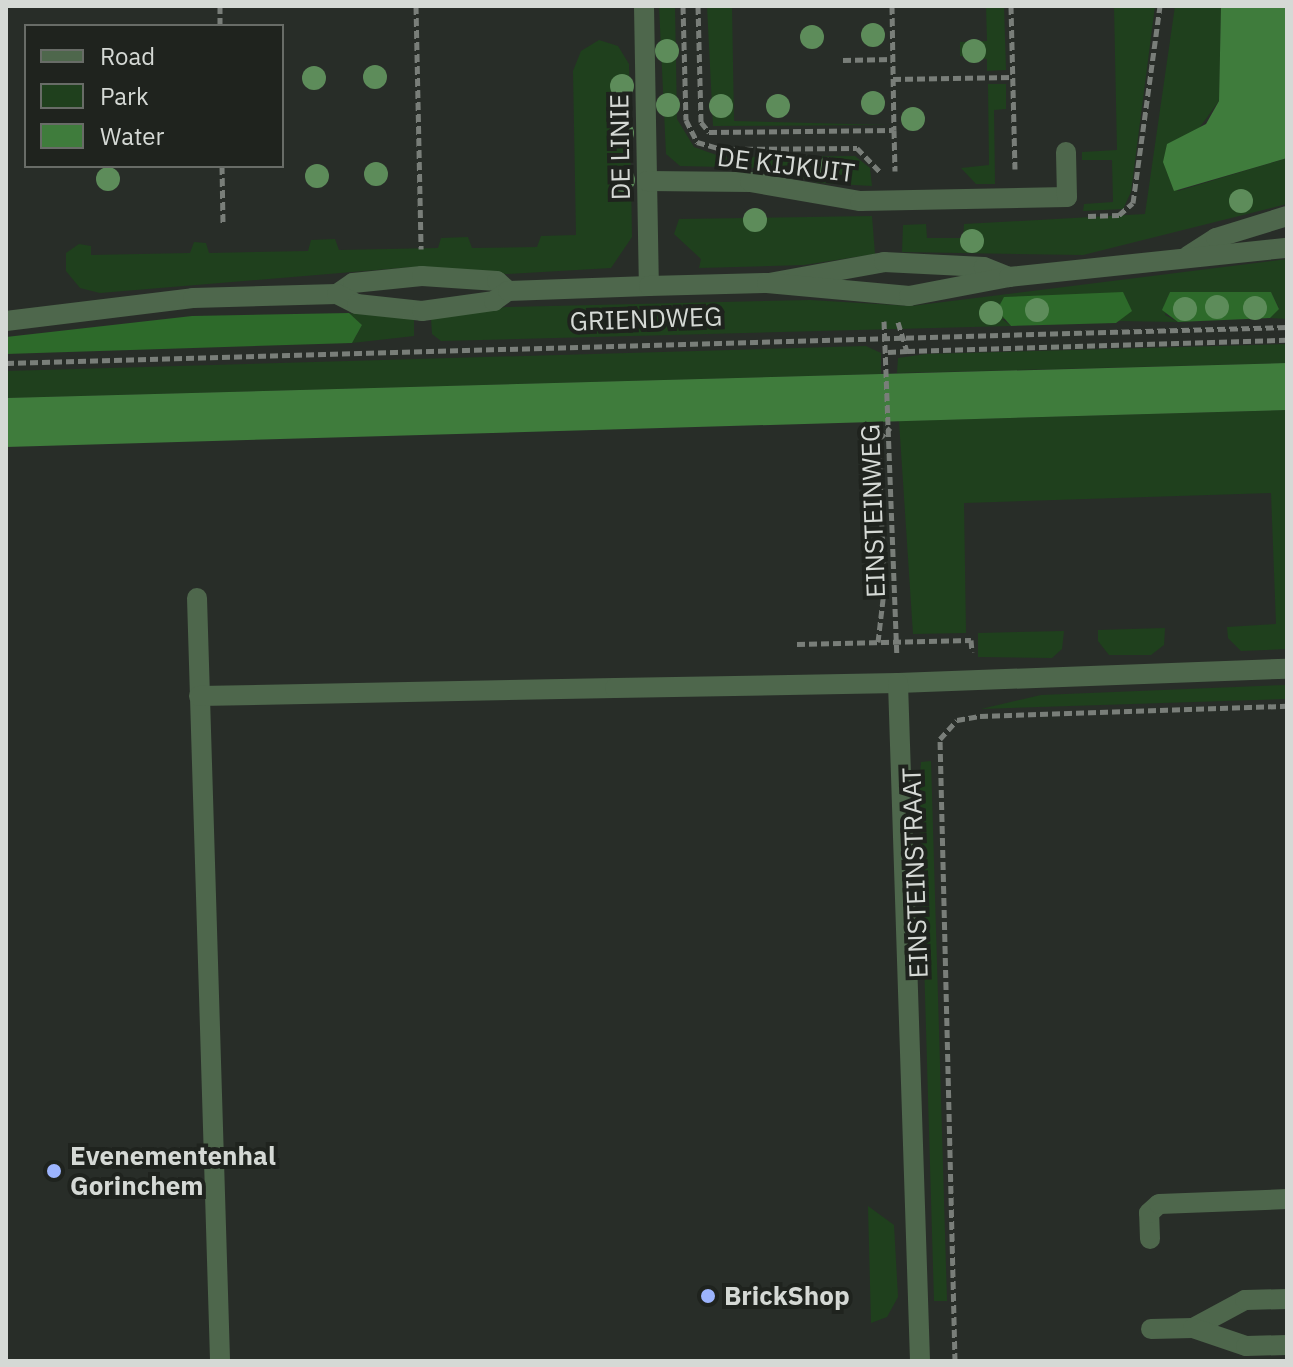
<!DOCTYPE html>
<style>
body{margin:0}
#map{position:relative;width:1293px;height:1367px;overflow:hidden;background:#282d28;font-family:"IBM Plex Sans",sans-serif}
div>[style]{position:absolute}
.green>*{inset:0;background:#1f401d}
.forest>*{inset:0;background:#2d6a2a}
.water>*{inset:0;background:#3f7c3c}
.path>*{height:5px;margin-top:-2.5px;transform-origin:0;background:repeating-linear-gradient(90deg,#797e79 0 8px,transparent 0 12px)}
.service>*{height:20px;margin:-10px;padding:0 10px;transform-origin:10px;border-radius:10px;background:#4e674c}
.minor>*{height:20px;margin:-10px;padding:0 10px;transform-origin:10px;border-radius:10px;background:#4e674c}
.trees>*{width:24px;height:24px;margin:-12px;border-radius:50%;background:#5d8c5a}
.dots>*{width:22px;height:22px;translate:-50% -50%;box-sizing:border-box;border:4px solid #1f231e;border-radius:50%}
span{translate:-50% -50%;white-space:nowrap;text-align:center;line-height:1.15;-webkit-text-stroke:8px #1f231e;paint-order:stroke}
.street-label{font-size:26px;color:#d5d9d5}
.poi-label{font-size:26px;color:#d5d9d5;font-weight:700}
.left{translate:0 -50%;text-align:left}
.frame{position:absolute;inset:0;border:8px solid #d5d9d5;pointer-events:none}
.legend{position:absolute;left:24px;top:24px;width:260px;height:144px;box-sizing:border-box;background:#1f231e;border:2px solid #686c67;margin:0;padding:10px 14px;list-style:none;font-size:24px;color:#d5d9d5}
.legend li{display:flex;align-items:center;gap:16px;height:40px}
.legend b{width:40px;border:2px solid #686c67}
</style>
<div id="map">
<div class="green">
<div style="clip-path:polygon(659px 6px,675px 6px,677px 119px,694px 147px,722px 157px,855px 156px,870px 168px,872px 186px,819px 183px,768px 168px,680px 166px,666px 154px)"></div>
<div style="clip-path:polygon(707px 6px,732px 6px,734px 121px,889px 125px,713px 126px)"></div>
<div style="clip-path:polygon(986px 6px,1004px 6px,1006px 70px,987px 71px,987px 59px,960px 56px,960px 42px,987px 41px)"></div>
<div style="clip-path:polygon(1114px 6px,1155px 6px,1131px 192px,1123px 209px,1083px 211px,1084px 204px,1113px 202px,1112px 160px,1082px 160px,1082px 152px,1117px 150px)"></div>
<div style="clip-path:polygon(1175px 6px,1221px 6px,1219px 101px,1197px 131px,1178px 191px,1287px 158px,1287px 204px,1083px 255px,902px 252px,903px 225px,926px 224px,927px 238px,963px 238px,964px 224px,1145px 214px)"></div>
<div style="clip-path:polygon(599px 40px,618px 46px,629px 64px,632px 237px,611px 268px,506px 274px,412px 267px,100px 293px,80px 288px,66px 271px,66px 253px,79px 244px,91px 246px,91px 255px,190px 253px,194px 242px,206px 243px,209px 253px,308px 251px,311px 240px,335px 239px,339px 250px,438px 248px,441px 238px,468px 237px,472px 248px,537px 247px,541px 236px,576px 235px,573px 71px,581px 51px)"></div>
<div style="clip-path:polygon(988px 84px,1006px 84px,1006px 109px,994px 110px,995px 184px,976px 184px,961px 168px,989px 165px)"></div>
<div style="clip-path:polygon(872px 216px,875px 254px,804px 265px,699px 268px,701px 259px,674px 234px,679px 219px)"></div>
<div style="clip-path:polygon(1287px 259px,1287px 319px,1270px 318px,1279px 308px,1271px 292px,1170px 292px,1165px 315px,1178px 322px,1002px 319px,1011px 326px,441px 341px,432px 334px,431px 318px,506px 307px,810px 300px,911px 306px)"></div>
<div style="clip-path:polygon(349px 313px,414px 319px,414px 336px,352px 343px,362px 325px)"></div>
<div style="clip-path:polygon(1287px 344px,1287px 363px,897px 373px,898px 358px,926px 354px)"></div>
<div style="clip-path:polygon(866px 346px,881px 353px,881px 374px,6px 398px,6px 371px)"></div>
<div style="clip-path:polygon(1287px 410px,1287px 649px,1241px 651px,1228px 638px,1227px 627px,1276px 624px,1271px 493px,964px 503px,966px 633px,913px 634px,899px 421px)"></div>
<div style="clip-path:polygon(1165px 628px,1164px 645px,1151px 655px,1109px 655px,1098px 641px,1098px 630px)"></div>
<div style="clip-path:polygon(1064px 631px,1062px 649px,1052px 658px,978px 657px,978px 633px)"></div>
<div style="clip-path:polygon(1285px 685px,1285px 699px,981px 709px,1041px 695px)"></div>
<div style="clip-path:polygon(931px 761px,947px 1301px,934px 1301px,919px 790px,921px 762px)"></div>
<div style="clip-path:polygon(868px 1206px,894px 1225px,898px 1297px,887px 1317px,871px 1323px)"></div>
</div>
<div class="forest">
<div style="clip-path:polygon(1123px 292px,1132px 311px,1116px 323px,1011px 326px,997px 310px,1004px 297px)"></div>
<div style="clip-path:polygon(1170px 292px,1271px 292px,1279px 309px,1270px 318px,1178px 322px,1162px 310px)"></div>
<div style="clip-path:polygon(349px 313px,362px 325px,352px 343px,6px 354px,6px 337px,192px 316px)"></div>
</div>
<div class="water">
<div style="clip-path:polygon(1221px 6px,1287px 6px,1287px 158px,1174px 191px,1163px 162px,1167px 144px,1206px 124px,1219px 101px)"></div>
<div style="clip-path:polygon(1287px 363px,1287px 410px,6px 447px,6px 398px)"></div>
</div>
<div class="path">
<div style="left:220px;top:6px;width:20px;rotate:90deg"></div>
<div style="left:416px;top:6px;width:243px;rotate:88.8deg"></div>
<div style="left:683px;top:6px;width:114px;rotate:88.5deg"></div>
<div style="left:686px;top:120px;width:25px;rotate:63deg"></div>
<div style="left:697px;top:142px;width:25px;rotate:16deg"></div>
<div style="left:721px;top:149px;width:136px;rotate:-0.4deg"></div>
<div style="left:857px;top:148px;width:32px;rotate:46deg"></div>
<div style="left:698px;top:6px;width:116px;rotate:88.5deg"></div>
<div style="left:701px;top:122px;width:13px;rotate:51deg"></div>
<div style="left:709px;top:132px;width:185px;rotate:-0.6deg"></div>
<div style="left:894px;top:130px;width:41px;rotate:88.6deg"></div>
<div style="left:892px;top:6px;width:124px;rotate:89.1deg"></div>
<div style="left:1011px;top:6px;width:163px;rotate:88.6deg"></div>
<div style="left:843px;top:60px;width:50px;rotate:-1.1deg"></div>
<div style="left:893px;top:79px;width:120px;rotate:-1deg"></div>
<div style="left:222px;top:166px;width:59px;rotate:89deg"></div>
<div style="left:1088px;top:216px;width:31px;rotate:-2deg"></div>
<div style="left:1119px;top:215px;width:18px;rotate:-41deg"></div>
<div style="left:1133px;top:203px;width:199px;rotate:-82.2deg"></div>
<div style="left:884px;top:321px;width:334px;rotate:87.8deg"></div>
<div style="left:898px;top:322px;width:30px;rotate:73deg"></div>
<div style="left:907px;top:351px;width:380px;rotate:-1.7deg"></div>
<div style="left:888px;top:352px;width:19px;rotate:-3deg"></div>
<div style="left:6px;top:363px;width:1282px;rotate:-1.61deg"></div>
<div style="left:878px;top:642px;width:51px;rotate:-83.3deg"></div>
<div style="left:884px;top:591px;width:152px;rotate:-91.9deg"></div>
<div style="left:879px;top:439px;width:16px;rotate:-45deg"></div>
<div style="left:797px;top:644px;width:174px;rotate:-1.3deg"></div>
<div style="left:971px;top:640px;width:12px;rotate:85deg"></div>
<div style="left:955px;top:1361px;width:622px;rotate:-91.38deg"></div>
<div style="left:940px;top:739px;width:25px;rotate:-48deg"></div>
<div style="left:957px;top:720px;width:23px;rotate:-10deg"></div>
<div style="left:980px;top:716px;width:307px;rotate:-1.9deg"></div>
</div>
<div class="service">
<div style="left:197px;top:598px;width:763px;rotate:88.27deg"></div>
<div style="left:199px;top:696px;width:416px;rotate:-1.1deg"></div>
<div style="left:1150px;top:1239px;width:26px;rotate:-92deg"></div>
<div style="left:1149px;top:1213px;width:13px;rotate:-42deg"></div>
<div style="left:1159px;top:1204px;width:128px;rotate:-2.2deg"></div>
<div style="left:1193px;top:1328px;width:59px;rotate:-28.3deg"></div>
<div style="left:1245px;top:1300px;width:42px;rotate:-1.4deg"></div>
<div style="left:1151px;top:1329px;width:42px;rotate:-1.4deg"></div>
<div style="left:1193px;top:1328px;width:56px;rotate:18.8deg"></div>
<div style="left:1246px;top:1346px;width:41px;rotate:-1.4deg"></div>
</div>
<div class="minor">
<div style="left:644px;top:6px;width:280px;rotate:89deg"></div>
<div style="left:647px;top:181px;width:103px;rotate:0.6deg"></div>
<div style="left:750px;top:182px;width:112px;rotate:9.8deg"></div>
<div style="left:860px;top:201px;width:207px;rotate:-1.1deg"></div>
<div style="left:1067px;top:197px;width:45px;rotate:-91.3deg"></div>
<div style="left:1188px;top:256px;width:33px;rotate:-33deg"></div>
<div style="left:1216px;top:238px;width:74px;rotate:-17.2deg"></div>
<div style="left:769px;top:283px;width:117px;rotate:-10.3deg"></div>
<div style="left:884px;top:262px;width:100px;rotate:2.9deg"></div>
<div style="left:984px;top:267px;width:27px;rotate:22deg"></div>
<div style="left:337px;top:294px;width:19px;rotate:-35deg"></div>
<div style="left:353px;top:283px;width:69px;rotate:-5.8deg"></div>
<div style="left:422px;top:276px;width:75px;rotate:3.8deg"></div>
<div style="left:497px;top:281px;width:15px;rotate:42deg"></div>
<div style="left:6px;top:321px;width:188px;rotate:-7deg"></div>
<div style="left:193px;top:298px;width:144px;rotate:-1.6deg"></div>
<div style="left:337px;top:294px;width:22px;rotate:27deg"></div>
<div style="left:357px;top:304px;width:65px;rotate:6.1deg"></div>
<div style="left:422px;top:311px;width:73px;rotate:-7.9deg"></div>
<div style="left:494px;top:301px;width:17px;rotate:-36deg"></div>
<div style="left:508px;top:291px;width:141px;rotate:-2deg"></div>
<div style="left:649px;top:286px;width:118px;rotate:-1.5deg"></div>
<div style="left:767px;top:283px;width:143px;rotate:5.2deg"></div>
<div style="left:909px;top:296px;width:102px;rotate:-10.8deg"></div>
<div style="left:1009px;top:277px;width:280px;rotate:-6deg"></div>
<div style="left:898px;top:683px;width:389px;rotate:-2.1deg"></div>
<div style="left:615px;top:688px;width:283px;rotate:-1deg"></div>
<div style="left:898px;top:683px;width:678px;rotate:88.14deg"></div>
</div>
<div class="trees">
<div style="left:873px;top:35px"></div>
<div style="left:812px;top:37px"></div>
<div style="left:667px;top:51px"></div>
<div style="left:974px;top:51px"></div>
<div style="left:375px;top:77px"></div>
<div style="left:314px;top:78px"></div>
<div style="left:622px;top:86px"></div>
<div style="left:873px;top:103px"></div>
<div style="left:668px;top:105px"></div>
<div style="left:721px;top:106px"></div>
<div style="left:778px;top:106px"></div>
<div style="left:913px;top:119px"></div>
<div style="left:622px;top:133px"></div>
<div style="left:828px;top:169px"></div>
<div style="left:376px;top:174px"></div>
<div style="left:317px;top:176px"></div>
<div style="left:108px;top:179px"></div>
<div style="left:623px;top:180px"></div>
<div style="left:1241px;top:201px"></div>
<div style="left:755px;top:220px"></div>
<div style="left:972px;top:241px"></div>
<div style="left:1217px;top:307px"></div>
<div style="left:1255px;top:308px"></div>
<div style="left:1185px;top:309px"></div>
<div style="left:1037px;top:310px"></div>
<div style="left:991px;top:313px"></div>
</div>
<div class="dots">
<div style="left:54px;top:1171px;background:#9cb4fd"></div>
<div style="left:708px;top:1296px;background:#9cb4fd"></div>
</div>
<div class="street-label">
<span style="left:620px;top:147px;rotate:-91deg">DE LINIE</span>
<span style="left:786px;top:165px;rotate:7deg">DE KIJKUIT</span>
<span style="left:646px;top:319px;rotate:-2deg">GRIENDWEG</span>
<span style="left:873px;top:511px;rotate:-92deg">EINSTEINWEG</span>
<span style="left:915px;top:873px;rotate:-92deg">EINSTEINSTRAAT</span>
</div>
<div class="poi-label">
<span class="left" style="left:70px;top:1171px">Evenementenhal<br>Gorinchem</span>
<span class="left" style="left:724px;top:1296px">BrickShop</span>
</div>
<div class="frame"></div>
<ul class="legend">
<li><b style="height:10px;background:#4e674c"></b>Road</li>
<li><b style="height:22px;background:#1f401d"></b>Park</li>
<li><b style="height:22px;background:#3f7c3c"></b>Water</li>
</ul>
</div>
